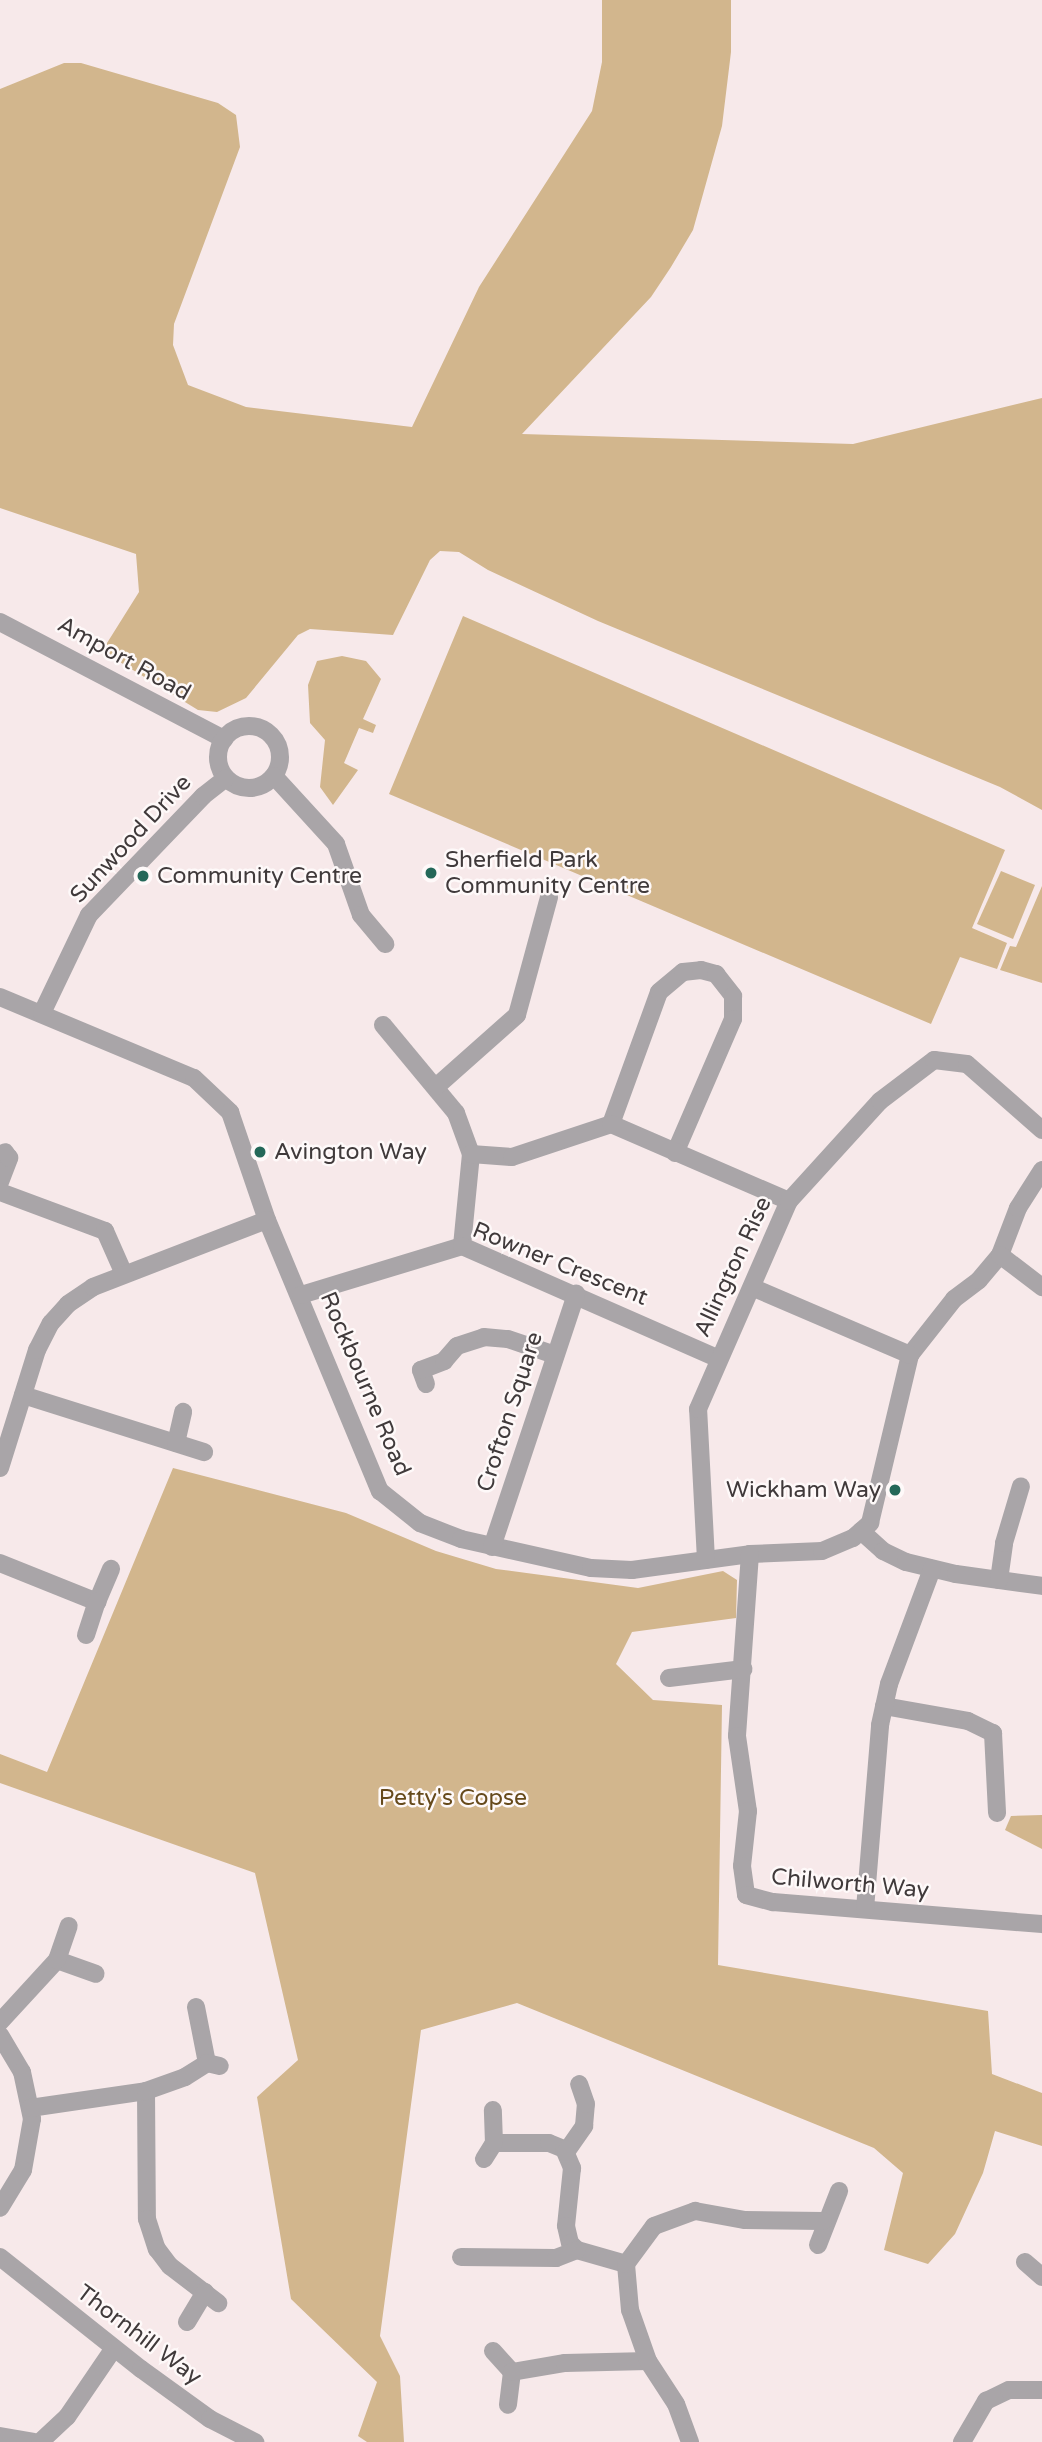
<!DOCTYPE html>
<style>
body{margin:0}
#map{position:relative;width:1042px;height:2442px;overflow:hidden;background:#f7e9ea;font-family:"Varela Round",sans-serif}
div>[style]{position:absolute}
.green>*{inset:0;background:#d2b68d}
.street>*{height:18px;margin:-9px;padding:0 9px;transform-origin:9px;border-radius:9px;background:#a9a5a8}
.street>.ring{margin:-9px;padding:0;box-sizing:content-box;background:none;border:18px solid #a9a5a8;border-radius:50%}
.dots>*{width:19px;height:19px;translate:-50% -50%;box-sizing:border-box;border:4px solid #fef9f9;border-radius:50%}
span{translate:-50% -50%;white-space:nowrap;text-align:center;line-height:1.15;-webkit-text-stroke:5px #fef9f9;paint-order:stroke}
.street-label{font-size:23px;color:#403a3b}
.poi-label{font-size:23px;color:#403a3b}
.left{translate:0 -50%;text-align:left}
.right{translate:-100% -50%;text-align:right}
.park-label{font-size:23px;color:#664a1b}
</style>
<div id="map">
<div class="green">
<div style="clip-path:polygon(602px 0,731px 0,731px 52px,722px 126px,693px 230px,671px 267px,651px 297px,522px 434px,853px 444px,1042px 398px,1042px 810px,1000px 787px,598px 621px,488px 570px,459px 552px,440px 551px,430px 560px,393px 635px,310px 629px,298px 635px,246px 698px,217px 712px,198px 710px,102px 651px,139px 592px,136px 554px,0 508px,0 89px,64px 63px,81px 63px,218px 103px,236px 115px,240px 147px,174px 324px,173px 345px,188px 385px,246px 407px,412px 427px,479px 287px,592px 111px,602px 62px)"></div>
<div style="clip-path:polygon(463px 616px,1005px 850px,972px 928px,1007px 943px,997px 969px,960px 957px,931px 1024px,389px 794px)"></div>
<div style="clip-path:polygon(342px 656px,366px 661px,381px 679px,363px 719px,376px 725px,373px 733px,359px 728px,344px 763px,358px 770px,333px 805px,320px 787px,325px 740px,310px 723px,308px 685px,317px 661px)"></div>
<div style="clip-path:polygon(1001px 871px,1035px 885px,1013px 939px,977px 924px)"></div>
<div style="clip-path:polygon(1042px 886px,1042px 983px,1000px 970px,1010px 946px,1016px 947px)"></div>
<div style="clip-path:polygon(173px 1468px,346px 1513px,436px 1551px,496px 1569px,638px 1588px,723px 1571px,737px 1580px,736px 1618px,632px 1632px,616px 1664px,653px 1700px,722px 1705px,718px 1965px,988px 2011px,992px 2074px,1042px 2093px,1042px 2146px,995px 2131px,983px 2173px,955px 2234px,928px 2264px,884px 2250px,903px 2173px,874px 2148px,517px 2003px,421px 2030px,380px 2336px,400px 2376px,404px 2442px,367px 2442px,358px 2436px,377px 2382px,291px 2299px,257px 2097px,298px 2060px,255px 1873px,0 1783px,0 1754px,47px 1772px)"></div>
<div style="clip-path:polygon(1042px 1815px,1042px 1849px,1005px 1830px,1011px 1816px)"></div>
</div>
<div class="street">
<div style="left:0;top:622px;width:253px;rotate:27.6deg"></div>
<div class="ring" style="left:218px;top:726px;width:44px;height:44px"></div>
<div style="left:274px;top:776px;width:92px;rotate:47.6deg"></div>
<div style="left:336px;top:844px;width:75px;rotate:70.6deg"></div>
<div style="left:361px;top:915px;width:38px;rotate:50deg"></div>
<div style="left:0;top:997px;width:210px;rotate:22.7deg"></div>
<div style="left:194px;top:1078px;width:50px;rotate:43.4deg"></div>
<div style="left:230px;top:1112px;width:114px;rotate:71.1deg"></div>
<div style="left:267px;top:1220px;width:294px;rotate:67.4deg"></div>
<div style="left:380px;top:1491px;width:51px;rotate:38.7deg"></div>
<div style="left:420px;top:1523px;width:44px;rotate:21.3deg"></div>
<div style="left:461px;top:1539px;width:133px;rotate:12.6deg"></div>
<div style="left:591px;top:1568px;width:41px;rotate:2.8deg"></div>
<div style="left:632px;top:1570px;width:119px;rotate:-7.7deg"></div>
<div style="left:750px;top:1554px;width:72px;rotate:-2.4deg"></div>
<div style="left:822px;top:1551px;width:34px;rotate:-23deg"></div>
<div style="left:853px;top:1538px;width:23px;rotate:-41deg"></div>
<div style="left:870px;top:1523px;width:173px;rotate:-76.6deg"></div>
<div style="left:910px;top:1355px;width:71px;rotate:-51.8deg"></div>
<div style="left:954px;top:1299px;width:31px;rotate:-37deg"></div>
<div style="left:979px;top:1280px;width:33px;rotate:-50deg"></div>
<div style="left:1000px;top:1255px;width:50px;rotate:-69deg"></div>
<div style="left:1018px;top:1208px;width:45px;rotate:-57.7deg"></div>
<div style="left:42px;top:1013px;width:109px;rotate:-64.4deg"></div>
<div style="left:89px;top:915px;width:165px;rotate:-46.2deg"></div>
<div style="left:203px;top:796px;width:28px;rotate:-38deg"></div>
<div style="left:383px;top:1025px;width:114px;rotate:50.3deg"></div>
<div style="left:456px;top:1113px;width:44px;rotate:69.9deg"></div>
<div style="left:471px;top:1154px;width:92px;rotate:95.6deg"></div>
<div style="left:437px;top:1086px;width:107px;rotate:-41.6deg"></div>
<div style="left:517px;top:1015px;width:122px;rotate:-74.8deg"></div>
<div style="left:611px;top:1124px;width:140px;rotate:-70deg"></div>
<div style="left:659px;top:992px;width:31px;rotate:-40deg"></div>
<div style="left:683px;top:972px;width:18px;rotate:-6deg"></div>
<div style="left:701px;top:970px;width:16px;rotate:15deg"></div>
<div style="left:716px;top:974px;width:28px;rotate:52deg"></div>
<div style="left:733px;top:996px;width:23px;rotate:90deg"></div>
<div style="left:733px;top:1019px;width:146px;rotate:113.4deg"></div>
<div style="left:471px;top:1154px;width:41px;rotate:4.2deg"></div>
<div style="left:512px;top:1157px;width:104px;rotate:-18.4deg"></div>
<div style="left:611px;top:1124px;width:194px;rotate:23.4deg"></div>
<div style="left:0;top:1182px;width:26px;rotate:-69deg"></div>
<div style="left:9px;top:1158px;width:7px;rotate:-124deg"></div>
<div style="left:0;top:1192px;width:112px;rotate:20.4deg"></div>
<div style="left:105px;top:1231px;width:47px;rotate:66.2deg"></div>
<div style="left:1000px;top:1255px;width:53px;rotate:37.3deg"></div>
<div style="left:754px;top:1288px;width:170px;rotate:23.2deg"></div>
<div style="left:301px;top:1295px;width:168px;rotate:-16.9deg"></div>
<div style="left:462px;top:1246px;width:279px;rotate:23.7deg"></div>
<div style="left:426px;top:1384px;width:15px;rotate:-110deg"></div>
<div style="left:421px;top:1370px;width:25px;rotate:-21deg"></div>
<div style="left:444px;top:1361px;width:20px;rotate:-49deg"></div>
<div style="left:457px;top:1346px;width:28px;rotate:-18deg"></div>
<div style="left:484px;top:1337px;width:24px;rotate:5deg"></div>
<div style="left:508px;top:1339px;width:50px;rotate:18.8deg"></div>
<div style="left:23px;top:1395px;width:190px;rotate:17.5deg"></div>
<div style="left:176px;top:1443px;width:32px;rotate:-77deg"></div>
<div style="left:0;top:1468px;width:124px;rotate:-72.6deg"></div>
<div style="left:37px;top:1350px;width:30px;rotate:-63deg"></div>
<div style="left:51px;top:1323px;width:25px;rotate:-48deg"></div>
<div style="left:68px;top:1304px;width:30px;rotate:-34deg"></div>
<div style="left:93px;top:1287px;width:186px;rotate:-21.1deg"></div>
<div style="left:861px;top:1531px;width:30px;rotate:42deg"></div>
<div style="left:883px;top:1551px;width:25px;rotate:26deg"></div>
<div style="left:906px;top:1562px;width:51px;rotate:13.5deg"></div>
<div style="left:956px;top:1574px;width:87px;rotate:7.9deg"></div>
<div style="left:492px;top:1547px;width:267px;rotate:-71.6deg"></div>
<div style="left:750px;top:1554px;width:182px;rotate:94.1deg"></div>
<div style="left:737px;top:1736px;width:76px;rotate:81.7deg"></div>
<div style="left:748px;top:1811px;width:55px;rotate:96.2deg"></div>
<div style="left:742px;top:1866px;width:29px;rotate:82deg"></div>
<div style="left:746px;top:1895px;width:28px;rotate:15deg"></div>
<div style="left:773px;top:1902px;width:270px;rotate:4.7deg"></div>
<div style="left:706px;top:1560px;width:151px;rotate:-93deg"></div>
<div style="left:698px;top:1409px;width:227px;rotate:-66.4deg"></div>
<div style="left:789px;top:1201px;width:135px;rotate:-47.7deg"></div>
<div style="left:880px;top:1101px;width:68px;rotate:-37.2deg"></div>
<div style="left:934px;top:1060px;width:33px;rotate:7deg"></div>
<div style="left:967px;top:1064px;width:100px;rotate:41.3deg"></div>
<div style="left:0;top:1563px;width:105px;rotate:21.9deg"></div>
<div style="left:97px;top:1602px;width:36px;rotate:-67deg"></div>
<div style="left:999px;top:1580px;width:37px;rotate:-82deg"></div>
<div style="left:1004px;top:1543px;width:59px;rotate:-73.4deg"></div>
<div style="left:86px;top:1635px;width:35px;rotate:-72deg"></div>
<div style="left:669px;top:1678px;width:75px;rotate:-6.9deg"></div>
<div style="left:884px;top:1706px;width:85px;rotate:10.1deg"></div>
<div style="left:968px;top:1721px;width:28px;rotate:26deg"></div>
<div style="left:993px;top:1733px;width:80px;rotate:87.1deg"></div>
<div style="left:865px;top:1909px;width:185px;rotate:-85.3deg"></div>
<div style="left:880px;top:1725px;width:42px;rotate:-77.6deg"></div>
<div style="left:889px;top:1684px;width:123px;rotate:-69.5deg"></div>
<div style="left:57px;top:1960px;width:41px;rotate:19.7deg"></div>
<div style="left:196px;top:2007px;width:57px;rotate:78.9deg"></div>
<div style="left:0;top:2022px;width:84px;rotate:-47.4deg"></div>
<div style="left:57px;top:1960px;width:36px;rotate:-71deg"></div>
<div style="left:0;top:2035px;width:43px;rotate:59.3deg"></div>
<div style="left:22px;top:2072px;width:48px;rotate:78deg"></div>
<div style="left:32px;top:2119px;width:52px;rotate:100deg"></div>
<div style="left:23px;top:2170px;width:44px;rotate:121.2deg"></div>
<div style="left:146px;top:2091px;width:128px;rotate:89.6deg"></div>
<div style="left:147px;top:2219px;width:32px;rotate:72deg"></div>
<div style="left:157px;top:2249px;width:21px;rotate:53deg"></div>
<div style="left:170px;top:2266px;width:61px;rotate:37.6deg"></div>
<div style="left:30px;top:2108px;width:117px;rotate:-8.3deg"></div>
<div style="left:146px;top:2091px;width:41px;rotate:-19.7deg"></div>
<div style="left:185px;top:2077px;width:26px;rotate:-32deg"></div>
<div style="left:207px;top:2063px;width:13px;rotate:13deg"></div>
<div style="left:494px;top:2143px;width:55px"></div>
<div style="left:549px;top:2143px;width:16px;rotate:22deg"></div>
<div style="left:564px;top:2149px;width:21px;rotate:67deg"></div>
<div style="left:572px;top:2168px;width:58px;rotate:95.9deg"></div>
<div style="left:566px;top:2226px;width:17px;rotate:77deg"></div>
<div style="left:570px;top:2243px;width:10px;rotate:45deg"></div>
<div style="left:577px;top:2250px;width:51px;rotate:15.9deg"></div>
<div style="left:566px;top:2152px;width:32px;rotate:-55deg"></div>
<div style="left:584px;top:2126px;width:22px;rotate:-85deg"></div>
<div style="left:586px;top:2104px;width:21px;rotate:-109deg"></div>
<div style="left:484px;top:2159px;width:19px;rotate:-58deg"></div>
<div style="left:494px;top:2143px;width:33px;rotate:-92deg"></div>
<div style="left:818px;top:2245px;width:58px;rotate:-68.7deg"></div>
<div style="left:0;top:2257px;width:180px;rotate:38.5deg"></div>
<div style="left:141px;top:2369px;width:85px;rotate:35.9deg"></div>
<div style="left:210px;top:2419px;width:51px;rotate:27.1deg"></div>
<div style="left:461px;top:2257px;width:95px;rotate:0.6deg"></div>
<div style="left:556px;top:2258px;width:22px;rotate:-21deg"></div>
<div style="left:1025px;top:2262px;width:23px;rotate:41deg"></div>
<div style="left:187px;top:2322px;width:35px;rotate:-59deg"></div>
<div style="left:493px;top:2351px;width:28px;rotate:48deg"></div>
<div style="left:512px;top:2372px;width:33px;rotate:97deg"></div>
<div style="left:512px;top:2372px;width:54px;rotate:-9.6deg"></div>
<div style="left:565px;top:2363px;width:83px;rotate:-1.4deg"></div>
<div style="left:0;top:2436px;width:34px;rotate:10deg"></div>
<div style="left:40px;top:2442px;width:37px;rotate:-43deg"></div>
<div style="left:67px;top:2417px;width:83px;rotate:-55.7deg"></div>
<div style="left:690px;top:2442px;width:40px;rotate:-110.2deg"></div>
<div style="left:676px;top:2404px;width:51px;rotate:-123.1deg"></div>
<div style="left:648px;top:2361px;width:54px;rotate:-109.4deg"></div>
<div style="left:630px;top:2310px;width:46px;rotate:-95deg"></div>
<div style="left:626px;top:2264px;width:47px;rotate:-53.6deg"></div>
<div style="left:654px;top:2226px;width:44px;rotate:-20.1deg"></div>
<div style="left:695px;top:2211px;width:51px;rotate:10.2deg"></div>
<div style="left:745px;top:2220px;width:78px;rotate:0.7deg"></div>
<div style="left:962px;top:2442px;width:48px;rotate:-59.7deg"></div>
<div style="left:986px;top:2401px;width:25px;rotate:-26deg"></div>
<div style="left:1009px;top:2390px;width:33px"></div>
</div>
<div class="dots">
<div style="left:431px;top:873px;background:#246859"></div>
<div style="left:143px;top:876px;background:#246859"></div>
<div style="left:260px;top:1152px;background:#246859"></div>
<div style="left:895px;top:1490px;background:#246859"></div>
</div>
<div class="street-label">
<span style="left:124px;top:659px;rotate:29deg">Amport Road</span>
<span style="left:131px;top:839px;rotate:-47deg">Sunwood Drive</span>
<span style="left:560px;top:1264px;rotate:22deg">Rowner Crescent</span>
<span style="left:733px;top:1267px;rotate:-65deg">Allington Rise</span>
<span style="left:365px;top:1384px;rotate:67deg">Rockbourne Road</span>
<span style="left:510px;top:1412px;rotate:-72deg">Crofton Square</span>
<span style="left:850px;top:1884px;rotate:5deg">Chilworth Way</span>
<span style="left:139px;top:2335px;rotate:37deg">Thornhill Way</span>
</div>
<div class="poi-label">
<span class="left" style="left:445px;top:873px">Sherfield Park<br>Community Centre</span>
<span class="left" style="left:157px;top:876px">Community Centre</span>
<span class="left" style="left:274px;top:1152px">Avington Way</span>
<span class="right" style="left:881px;top:1490px">Wickham Way</span>
</div>
<div class="park-label">
<span style="left:453px;top:1798px">Petty's Copse</span>
</div>
</div>
